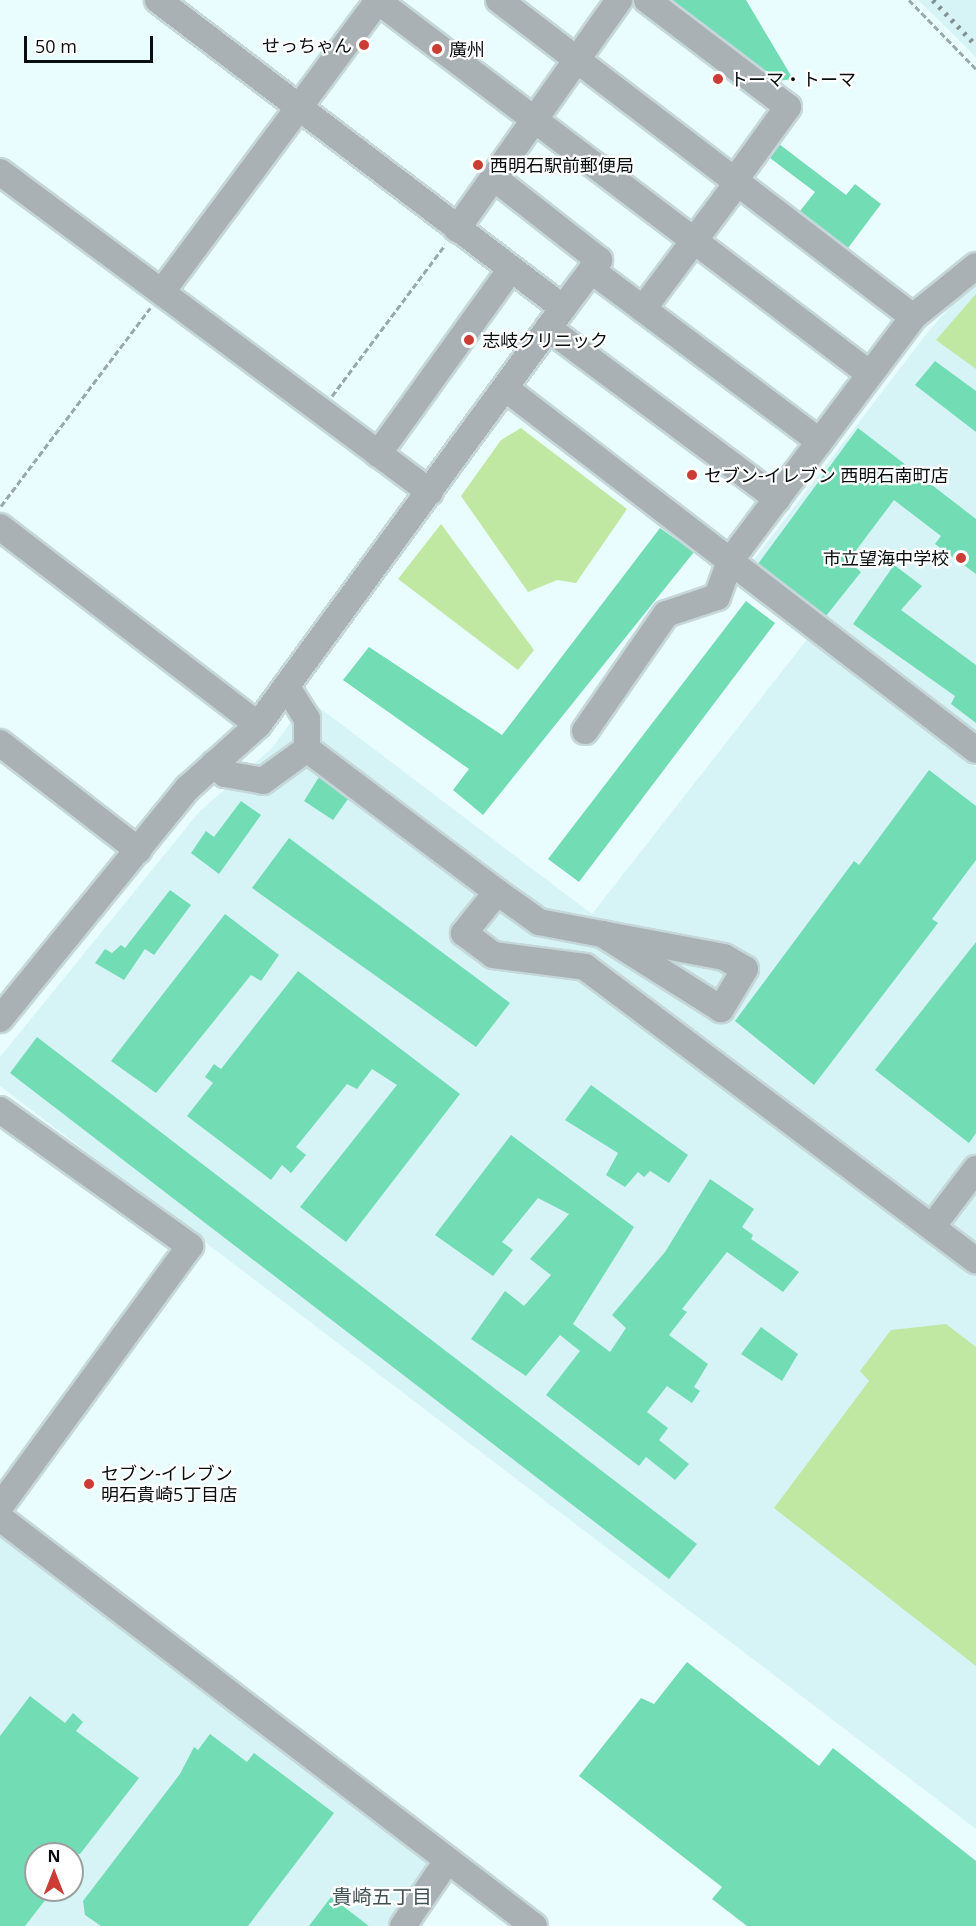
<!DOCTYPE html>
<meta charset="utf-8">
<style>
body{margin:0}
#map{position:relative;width:976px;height:1926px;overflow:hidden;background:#e9fdff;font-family:"Open Sans","Noto Sans JP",sans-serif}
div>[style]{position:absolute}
.built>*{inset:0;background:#d6f4f6}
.green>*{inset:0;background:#c0e8a3}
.building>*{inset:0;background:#72dcb5}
.path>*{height:3px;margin-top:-1.5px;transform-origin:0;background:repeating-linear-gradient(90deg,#99a8aa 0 6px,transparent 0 9px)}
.roads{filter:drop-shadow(2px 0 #c5d7d9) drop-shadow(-2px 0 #c5d7d9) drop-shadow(0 2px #c5d7d9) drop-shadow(0 -2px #c5d7d9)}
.minor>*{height:26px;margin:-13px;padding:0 13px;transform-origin:13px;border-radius:13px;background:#aab1b5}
.rail>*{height:4.5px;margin-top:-2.25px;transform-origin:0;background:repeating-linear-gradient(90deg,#829091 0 3px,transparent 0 9px)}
.dots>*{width:16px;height:16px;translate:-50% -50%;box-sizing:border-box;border:3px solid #fff;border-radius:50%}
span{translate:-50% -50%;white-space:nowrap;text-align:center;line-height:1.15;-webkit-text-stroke:4.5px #fff;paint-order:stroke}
.poi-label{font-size:18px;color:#080e0f}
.right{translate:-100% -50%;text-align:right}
.left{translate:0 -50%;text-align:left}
.neighbourhood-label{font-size:20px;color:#405152}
.north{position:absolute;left:24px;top:1842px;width:60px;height:60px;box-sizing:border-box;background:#fff;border:2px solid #9c9f9f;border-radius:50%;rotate:0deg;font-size:16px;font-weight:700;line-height:24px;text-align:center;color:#080e0f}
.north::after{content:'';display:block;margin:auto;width:21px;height:27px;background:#ca3c34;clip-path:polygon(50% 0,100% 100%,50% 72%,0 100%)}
.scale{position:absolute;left:24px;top:36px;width:129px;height:27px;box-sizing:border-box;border:3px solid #080e0f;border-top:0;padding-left:8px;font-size:18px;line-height:21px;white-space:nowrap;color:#080e0f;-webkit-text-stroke:4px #fff;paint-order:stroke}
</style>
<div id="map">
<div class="built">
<div style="clip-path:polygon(918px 0,976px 0,976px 58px,967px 48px)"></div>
<div style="clip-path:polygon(976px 278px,976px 737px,750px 565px,927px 333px)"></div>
<div style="clip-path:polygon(808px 638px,976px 767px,976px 1829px,0 1086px,0 1057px,199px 812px,272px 748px,308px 699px,592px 914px)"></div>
<div style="clip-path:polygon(evenodd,0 1532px,434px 1867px,393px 1926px,0 1926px,0 1532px,36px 1854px,72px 1854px,72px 1890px,36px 1890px,36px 1854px)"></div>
</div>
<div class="green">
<div style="clip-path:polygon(976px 294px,976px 369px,936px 340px)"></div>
<div style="clip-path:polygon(521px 428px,627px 509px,576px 583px,557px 580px,528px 592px,461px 496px,501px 440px)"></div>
<div style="clip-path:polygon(441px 524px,534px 650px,518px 670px,398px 579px)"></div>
<div style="clip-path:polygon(946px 1324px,976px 1347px,976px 1666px,774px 1508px,869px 1381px,860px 1371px,891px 1330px)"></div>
</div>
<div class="building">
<div style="clip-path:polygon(672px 0,746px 0,793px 79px,778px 81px)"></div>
<div style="clip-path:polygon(779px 144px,846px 195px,855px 184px,881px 204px,848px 248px,800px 211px,815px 192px,770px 158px)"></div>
<div style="clip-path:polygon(935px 361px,976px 391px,976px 432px,915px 385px)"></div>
<div style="clip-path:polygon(858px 428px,976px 519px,976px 574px,935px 544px,941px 536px,894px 500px,848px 561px,861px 572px,826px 616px,758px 564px)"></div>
<div style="clip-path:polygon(660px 528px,694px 552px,483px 815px,453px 790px,469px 769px,343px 680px,369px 647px,502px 735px)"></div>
<div style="clip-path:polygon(894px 565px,922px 586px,901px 610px,976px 665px,976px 723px,951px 704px,955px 696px,853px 624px)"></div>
<div style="clip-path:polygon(746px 601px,775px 623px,579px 882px,548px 859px)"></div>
<div style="clip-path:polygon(929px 770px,976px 806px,976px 860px,932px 919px,938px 923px,814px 1085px,735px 1021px,854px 861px,859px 865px)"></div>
<div style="clip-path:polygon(319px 777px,348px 799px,333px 820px,304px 801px)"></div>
<div style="clip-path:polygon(241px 801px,261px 815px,219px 874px,191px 853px,206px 831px,214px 837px)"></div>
<div style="clip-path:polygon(289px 838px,510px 1003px,476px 1047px,252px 888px)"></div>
<div style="clip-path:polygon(170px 890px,191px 905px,154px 955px,145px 949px,124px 980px,95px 963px,105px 949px,112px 953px,121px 945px,125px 948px)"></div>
<div style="clip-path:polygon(225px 914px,279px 955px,261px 981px,251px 975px,156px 1093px,111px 1061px)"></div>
<div style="clip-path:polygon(976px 942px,976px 1133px,969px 1143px,875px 1070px)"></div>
<div style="clip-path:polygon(298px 971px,460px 1094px,346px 1242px,300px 1207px,397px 1085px,372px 1069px,357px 1089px,347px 1084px,296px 1147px,306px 1155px,291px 1173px,282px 1165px,271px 1180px,187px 1116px,213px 1083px,205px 1077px,214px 1064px,221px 1069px)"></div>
<div style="clip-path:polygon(37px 1037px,697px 1544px,669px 1579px,10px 1073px)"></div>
<div style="clip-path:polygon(591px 1085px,688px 1155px,669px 1183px,650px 1171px,644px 1177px,638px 1172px,625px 1187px,606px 1175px,618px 1153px,565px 1120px)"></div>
<div style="clip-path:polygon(511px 1135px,634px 1227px,573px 1324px,610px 1352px,626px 1328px,612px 1315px,665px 1252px,710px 1179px,754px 1209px,742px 1227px,753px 1235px,751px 1239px,799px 1272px,783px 1292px,727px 1252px,682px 1309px,687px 1312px,669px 1335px,708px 1364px,694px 1387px,700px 1391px,692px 1403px,667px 1386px,647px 1412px,668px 1428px,659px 1440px,689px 1464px,675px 1480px,646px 1457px,639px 1466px,546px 1395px,580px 1351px,560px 1335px,526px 1376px,471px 1339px,505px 1291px,524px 1306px,551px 1275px,530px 1259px,569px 1214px,538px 1198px,502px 1242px,513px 1250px,493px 1276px,435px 1235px)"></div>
<div style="clip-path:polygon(761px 1327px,798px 1354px,782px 1381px,741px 1354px)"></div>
<div style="clip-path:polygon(687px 1662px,819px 1766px,833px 1748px,976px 1861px,976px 1926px,747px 1926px,712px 1899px,722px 1887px,579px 1776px,641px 1698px,654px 1704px)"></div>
<div style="clip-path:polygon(30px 1696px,65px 1723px,73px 1713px,83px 1722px,76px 1731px,139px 1778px,80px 1854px,36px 1854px,36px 1890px,53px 1890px,25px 1926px,0 1926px,0 1736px)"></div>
<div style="clip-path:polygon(210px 1734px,247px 1762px,254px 1753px,334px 1813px,248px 1926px,101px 1926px,85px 1915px,83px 1901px,180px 1774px,194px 1747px,198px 1750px)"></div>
<div style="clip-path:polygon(331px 1897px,369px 1926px,309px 1926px)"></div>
</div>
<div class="path">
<div style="left:909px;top:0;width:96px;rotate:45.8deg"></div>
<div style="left:332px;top:396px;width:189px;rotate:-53.2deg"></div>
<div style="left:1px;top:506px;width:248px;rotate:-53deg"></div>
</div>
<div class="roads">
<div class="minor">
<div style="left:499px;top:0;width:521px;rotate:37.44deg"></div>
<div style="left:647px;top:0;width:177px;rotate:37.2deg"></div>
<div style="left:788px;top:107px;width:90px;rotate:126deg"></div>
<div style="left:378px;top:1px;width:617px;rotate:37.17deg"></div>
<div style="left:0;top:172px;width:536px;rotate:36.66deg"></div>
<div style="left:493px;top:177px;width:135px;rotate:38.1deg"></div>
<div style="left:599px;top:260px;width:60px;rotate:126.9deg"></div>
<div style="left:457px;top:229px;width:281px;rotate:-54.7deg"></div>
<div style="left:591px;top:270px;width:286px;rotate:36.9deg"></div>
<div style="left:164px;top:289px;width:360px;rotate:-53.4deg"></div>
<div style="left:643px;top:309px;width:159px;rotate:-53.2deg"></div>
<div style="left:548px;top:328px;width:286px;rotate:36.7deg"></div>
<div style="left:505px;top:388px;width:594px;rotate:37.55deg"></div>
<div style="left:378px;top:454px;width:228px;rotate:-54.3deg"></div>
<div style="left:0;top:527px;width:325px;rotate:37.5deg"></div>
<div style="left:585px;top:731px;width:142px;rotate:-55.3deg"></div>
<div style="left:666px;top:614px;width:54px;rotate:-18.4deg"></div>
<div style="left:717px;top:597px;width:38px;rotate:-70deg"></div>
<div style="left:730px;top:561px;width:305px;rotate:-53.1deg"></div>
<div style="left:913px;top:317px;width:81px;rotate:-39deg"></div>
<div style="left:0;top:743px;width:175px;rotate:37.8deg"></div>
<div style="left:307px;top:749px;width:238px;rotate:37deg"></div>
<div style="left:497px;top:892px;width:53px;rotate:128.8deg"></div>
<div style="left:464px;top:933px;width:36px;rotate:37deg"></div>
<div style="left:493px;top:955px;width:93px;rotate:7.4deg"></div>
<div style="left:585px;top:967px;width:489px;rotate:36.9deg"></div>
<div style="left:214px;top:764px;width:15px;rotate:42deg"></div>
<div style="left:225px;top:774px;width:39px;rotate:10deg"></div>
<div style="left:263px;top:781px;width:54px;rotate:-36deg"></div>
<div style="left:307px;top:749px;width:30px;rotate:-90deg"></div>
<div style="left:307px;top:719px;width:39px;rotate:-122deg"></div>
<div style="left:497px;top:892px;width:52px;rotate:35.5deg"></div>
<div style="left:539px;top:922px;width:64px;rotate:10.8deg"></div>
<div style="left:602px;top:934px;width:124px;rotate:10.7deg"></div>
<div style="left:724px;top:957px;width:24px;rotate:30deg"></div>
<div style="left:745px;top:969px;width:47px;rotate:121deg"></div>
<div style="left:721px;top:1009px;width:141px;rotate:-147.8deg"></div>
<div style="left:0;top:1019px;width:298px;rotate:-50.9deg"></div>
<div style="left:188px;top:788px;width:94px;rotate:-42deg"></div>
<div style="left:258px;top:725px;width:517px;rotate:-53.82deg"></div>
<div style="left:563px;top:308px;width:509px;rotate:-142.75deg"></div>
<div style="left:0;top:1110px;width:234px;rotate:35.6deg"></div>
<div style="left:190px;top:1246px;width:323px;rotate:126.1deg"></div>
<div style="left:932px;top:1227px;width:73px;rotate:-52.8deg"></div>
<div style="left:0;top:1518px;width:672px;rotate:37.38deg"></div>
<div style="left:403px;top:1926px;width:78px;rotate:-55.9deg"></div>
</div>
</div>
<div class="rail">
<div style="left:933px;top:0;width:62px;rotate:46.3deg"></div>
</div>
<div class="dots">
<div style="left:364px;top:45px;background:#ca3c34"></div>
<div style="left:437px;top:49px;background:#ca3c34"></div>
<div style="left:718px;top:79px;background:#ca3c34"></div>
<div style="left:478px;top:165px;background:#ca3c34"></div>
<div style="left:469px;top:340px;background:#ca3c34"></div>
<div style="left:692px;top:475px;background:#ca3c34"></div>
<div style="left:961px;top:558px;background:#ca3c34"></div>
<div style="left:89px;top:1484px;background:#ca3c34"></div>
</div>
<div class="poi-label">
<span class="right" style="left:352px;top:45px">せっちゃん</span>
<span class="left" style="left:449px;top:49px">廣州</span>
<span class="left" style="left:730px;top:79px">トーマ・トーマ</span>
<span class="left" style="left:490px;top:165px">西明石駅前郵便局</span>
<span class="left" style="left:482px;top:340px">志岐クリニック</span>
<span class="left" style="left:704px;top:475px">セブン-イレブン 西明石南町店</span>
<span class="right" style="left:949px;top:558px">市立望海中学校</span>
<span class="left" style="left:101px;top:1484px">セブン-イレブン<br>明石貴崎5丁目店</span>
</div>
<div class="neighbourhood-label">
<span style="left:382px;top:1896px">貴崎五丁目</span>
</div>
<div class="north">N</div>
<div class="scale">50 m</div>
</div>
